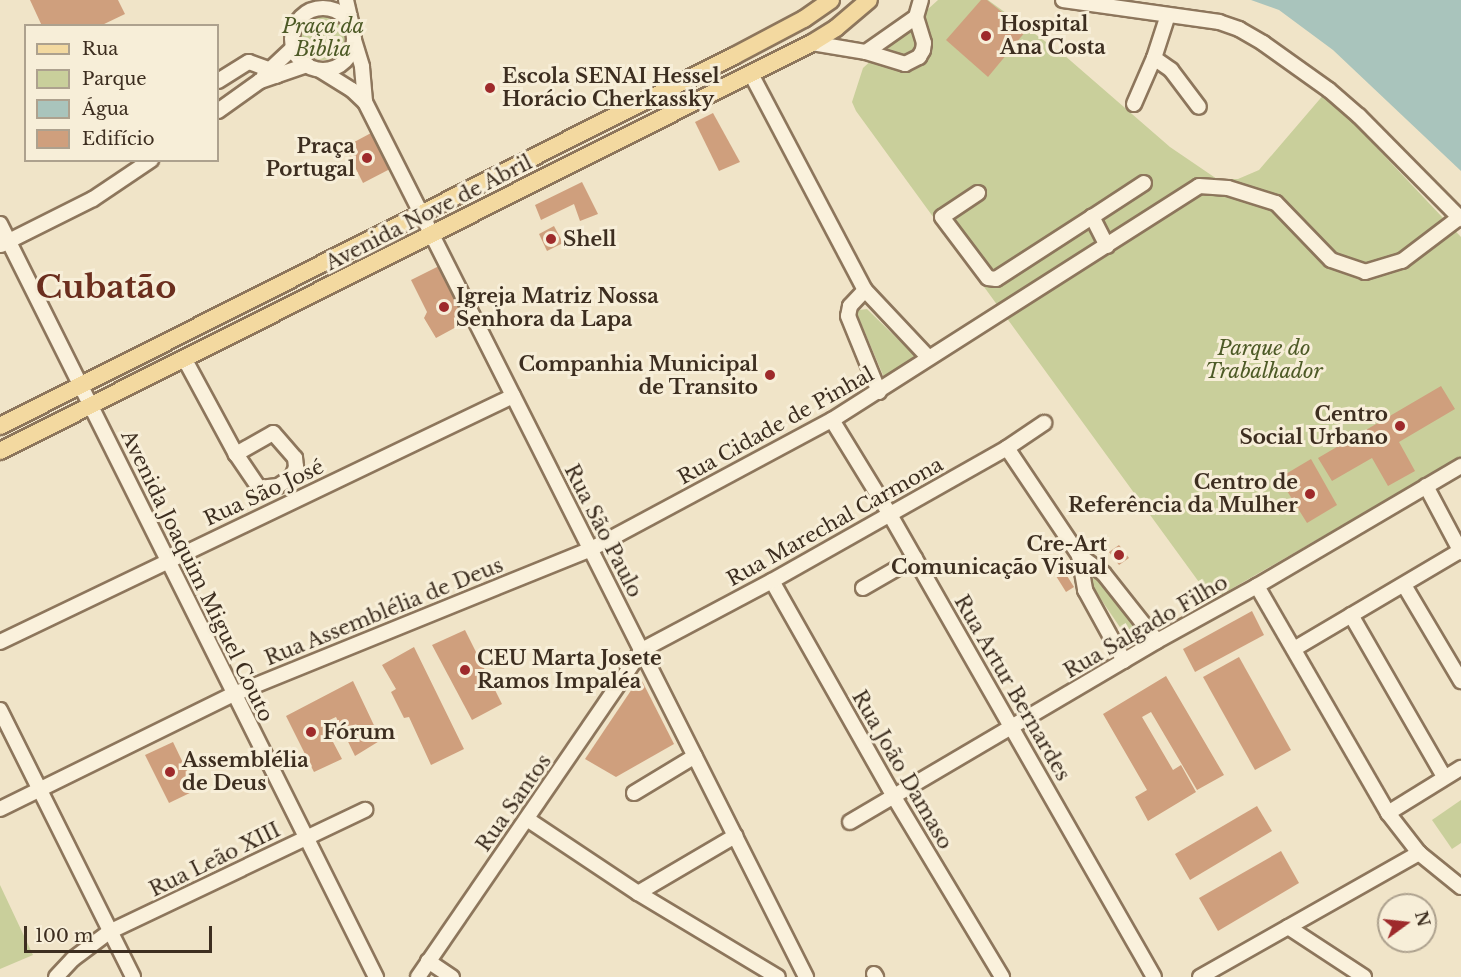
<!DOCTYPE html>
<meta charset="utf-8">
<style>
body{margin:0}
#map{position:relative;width:1461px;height:977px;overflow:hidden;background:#f0e4c8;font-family:"Libre Baskerville",serif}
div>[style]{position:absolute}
.green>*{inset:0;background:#c9cf9b}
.round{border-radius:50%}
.water>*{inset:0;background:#a9c4bc}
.building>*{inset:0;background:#cf9f7d}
.roads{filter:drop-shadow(2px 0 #8d765c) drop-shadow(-2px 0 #8d765c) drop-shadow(0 2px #8d765c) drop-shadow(0 -2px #8d765c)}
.minor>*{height:14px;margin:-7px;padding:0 7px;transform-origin:7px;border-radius:7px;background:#faf1dc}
.minor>.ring{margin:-7px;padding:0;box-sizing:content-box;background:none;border:14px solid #faf1dc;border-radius:50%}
.major>*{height:16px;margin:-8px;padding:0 8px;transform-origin:8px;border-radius:8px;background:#f3d9a0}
.dots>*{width:16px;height:16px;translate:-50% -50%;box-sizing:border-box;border:3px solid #f7eed8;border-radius:50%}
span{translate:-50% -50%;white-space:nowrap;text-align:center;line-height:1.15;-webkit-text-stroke:6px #f7eed8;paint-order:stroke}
.poi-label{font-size:20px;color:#3d2e20;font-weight:700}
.left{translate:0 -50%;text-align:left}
.right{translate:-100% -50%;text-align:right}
.park-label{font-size:20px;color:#4d5a26;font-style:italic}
.street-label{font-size:20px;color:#3d2e20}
.town-label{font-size:32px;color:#6b2e1e;font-weight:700}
.legend{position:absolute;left:24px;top:24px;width:195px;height:138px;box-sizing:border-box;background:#f7eed8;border:2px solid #ada18e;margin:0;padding:8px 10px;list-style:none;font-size:18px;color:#3d2e20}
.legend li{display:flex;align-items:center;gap:12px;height:30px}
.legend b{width:30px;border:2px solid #ada18e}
.north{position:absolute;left:1377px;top:893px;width:60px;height:60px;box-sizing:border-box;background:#f7eed8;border:2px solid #ada18e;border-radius:50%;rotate:75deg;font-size:16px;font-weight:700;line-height:24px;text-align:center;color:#3d2e20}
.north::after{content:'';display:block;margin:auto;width:21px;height:27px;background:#9e2a2b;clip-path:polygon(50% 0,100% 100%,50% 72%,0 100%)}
.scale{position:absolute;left:24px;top:926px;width:188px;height:27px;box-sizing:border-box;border:3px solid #3d2e20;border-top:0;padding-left:8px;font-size:18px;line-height:21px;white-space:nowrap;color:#3d2e20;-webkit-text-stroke:4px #f7eed8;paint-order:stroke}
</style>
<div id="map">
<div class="green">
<div style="clip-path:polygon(938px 0,988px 0,1064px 55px,1170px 147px,1217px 179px,1238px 179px,1259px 170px,1325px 93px,1461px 237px,1461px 457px,1212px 600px,856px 111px,852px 102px,863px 68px)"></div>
<div class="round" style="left:301px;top:16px;width:44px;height:44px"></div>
<div style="clip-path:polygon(867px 309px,918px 359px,886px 382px,857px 314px,859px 310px)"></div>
<div style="clip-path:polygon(1093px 570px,1139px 630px,1135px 637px,1128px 639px,1085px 576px)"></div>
<div style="clip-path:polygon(1461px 800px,1461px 843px,1452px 849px,1432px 820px)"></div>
<div style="clip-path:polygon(0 885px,33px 955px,0 969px)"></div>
</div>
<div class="water">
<div style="clip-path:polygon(1251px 0,1461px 0,1461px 171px,1333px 50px,1279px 10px)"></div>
</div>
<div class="building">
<div style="clip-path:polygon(30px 0,118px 0,125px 14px,100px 26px,42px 26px)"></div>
<div style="clip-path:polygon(981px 0,987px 0,1026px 31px,988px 77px,946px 40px)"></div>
<div style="clip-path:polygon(713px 113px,740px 162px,719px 171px,695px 122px)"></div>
<div style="clip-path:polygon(371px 133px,390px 169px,363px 183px,345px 147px)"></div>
<div style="clip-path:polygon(582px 182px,598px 214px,580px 221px,574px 204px,541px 220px,535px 205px)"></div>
<div style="clip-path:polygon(554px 226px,563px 243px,547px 251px,539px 234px)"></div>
<div style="clip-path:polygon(439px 266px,457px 301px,461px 302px,471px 319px,436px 338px,424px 318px,427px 312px,411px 280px)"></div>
<div style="clip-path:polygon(1441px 386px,1455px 409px,1399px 442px,1415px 471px,1388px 486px,1372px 458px,1332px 481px,1318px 458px)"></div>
<div style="clip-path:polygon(1311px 459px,1337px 505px,1307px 523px,1279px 478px)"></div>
<div style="clip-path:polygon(1119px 545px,1129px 558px,1119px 565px,1109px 552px)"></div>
<div style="clip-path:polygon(1064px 571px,1074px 587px,1066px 592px,1056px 576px)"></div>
<div style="clip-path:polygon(1252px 611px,1264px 635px,1195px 672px,1183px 649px)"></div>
<div style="clip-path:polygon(465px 630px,502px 704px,472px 720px,432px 645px)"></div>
<div style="clip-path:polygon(414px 647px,464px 749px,431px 765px,409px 717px,404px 718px,391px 692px,396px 689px,382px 665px)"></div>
<div style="clip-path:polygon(1239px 657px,1291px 750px,1255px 770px,1203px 677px)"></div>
<div style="clip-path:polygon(1166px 676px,1224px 775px,1197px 790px,1151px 712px,1142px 717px,1173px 770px,1181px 765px,1196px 792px,1148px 821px,1135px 797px,1147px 790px,1103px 714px)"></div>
<div style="clip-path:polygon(640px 677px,674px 744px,616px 777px,585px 759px)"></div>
<div style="clip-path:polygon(353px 681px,381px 740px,355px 756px,336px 717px,323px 723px,342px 759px,314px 772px,286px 716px)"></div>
<div style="clip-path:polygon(173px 742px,196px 790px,169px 803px,145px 755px)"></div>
<div style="clip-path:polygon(1257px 806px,1272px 831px,1190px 880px,1175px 854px)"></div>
<div style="clip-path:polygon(1281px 851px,1299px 883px,1218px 931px,1199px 898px)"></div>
</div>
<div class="roads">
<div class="minor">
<div style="left:346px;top:0;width:27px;rotate:77deg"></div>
<div style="left:1063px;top:0;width:158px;rotate:8deg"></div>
<div style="left:1219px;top:22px;width:21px;rotate:19deg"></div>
<div style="left:1239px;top:29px;width:28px;rotate:30deg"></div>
<div style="left:1263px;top:43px;width:81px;rotate:35.5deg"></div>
<div style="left:1329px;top:90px;width:40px;rotate:41deg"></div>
<div style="left:1359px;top:116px;width:145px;rotate:45.3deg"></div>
<div class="ring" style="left:292px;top:8px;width:48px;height:48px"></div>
<div style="left:354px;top:40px;width:28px;rotate:73deg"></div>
<div style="left:362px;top:67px;width:35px;rotate:85deg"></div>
<div style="left:812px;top:43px;width:55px;rotate:9.5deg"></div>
<div style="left:866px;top:52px;width:41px;rotate:17.1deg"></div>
<div style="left:905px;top:64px;width:16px;rotate:-27deg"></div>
<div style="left:919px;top:57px;width:8px;rotate:-60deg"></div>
<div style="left:923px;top:50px;width:7px;rotate:-82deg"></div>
<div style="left:924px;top:43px;width:27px;rotate:-107deg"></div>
<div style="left:866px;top:52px;width:61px;rotate:-35deg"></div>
<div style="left:916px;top:17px;width:18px;rotate:-74deg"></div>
<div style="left:1154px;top:58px;width:21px;rotate:35deg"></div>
<div style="left:1171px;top:70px;width:46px;rotate:52.9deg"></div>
<div style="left:320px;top:70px;width:38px;rotate:32deg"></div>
<div style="left:352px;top:90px;width:18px;rotate:43deg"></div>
<div style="left:365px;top:102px;width:980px;rotate:63.25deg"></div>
<div style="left:751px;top:74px;width:244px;rotate:62.2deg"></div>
<div style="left:865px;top:290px;width:92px;rotate:46.8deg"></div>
<div style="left:264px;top:75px;width:40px;rotate:-43deg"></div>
<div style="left:218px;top:81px;width:36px;rotate:-32deg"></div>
<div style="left:249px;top:62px;width:20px;rotate:20deg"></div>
<div style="left:268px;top:69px;width:11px;rotate:38deg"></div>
<div style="left:1134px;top:104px;width:50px;rotate:-66.5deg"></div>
<div style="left:1154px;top:58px;width:45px;rotate:-72deg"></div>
<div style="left:218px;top:111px;width:52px;rotate:-35.5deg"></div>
<div style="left:260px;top:81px;width:50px;rotate:-18.8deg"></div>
<div style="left:978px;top:193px;width:43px;rotate:146.3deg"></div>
<div style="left:942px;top:217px;width:76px;rotate:53deg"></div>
<div style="left:988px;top:278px;width:8px;rotate:7deg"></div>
<div style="left:996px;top:279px;width:114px;rotate:-32.9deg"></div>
<div style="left:0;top:224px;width:842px;rotate:63.47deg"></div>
<div style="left:1px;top:245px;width:103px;rotate:-26.6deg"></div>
<div style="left:93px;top:199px;width:70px;rotate:-33.9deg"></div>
<div style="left:1107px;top:246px;width:33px;rotate:-117deg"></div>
<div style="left:1092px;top:217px;width:62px;rotate:-33.2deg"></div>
<div style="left:865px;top:290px;width:22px;rotate:133deg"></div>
<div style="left:850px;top:306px;width:10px;rotate:101deg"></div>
<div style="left:848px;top:316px;width:82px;rotate:67.8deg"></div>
<div style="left:184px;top:358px;width:109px;rotate:61.6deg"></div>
<div style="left:236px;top:454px;width:41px;rotate:55.9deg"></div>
<div style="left:259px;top:488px;width:19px;rotate:-6deg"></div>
<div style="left:278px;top:486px;width:17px;rotate:-33deg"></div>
<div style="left:292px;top:477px;width:11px;rotate:-68deg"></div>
<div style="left:296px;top:467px;width:9px;rotate:-96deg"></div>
<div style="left:295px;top:458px;width:33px;rotate:-131deg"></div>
<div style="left:273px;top:433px;width:43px;rotate:150.4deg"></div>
<div style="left:832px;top:420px;width:109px;rotate:58.5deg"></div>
<div style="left:889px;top:513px;width:534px;rotate:60.27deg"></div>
<div style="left:1007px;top:448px;width:129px;rotate:56.1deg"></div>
<div style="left:1079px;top:555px;width:31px;rotate:37deg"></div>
<div style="left:1104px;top:574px;width:85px;rotate:51.7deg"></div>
<div style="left:1426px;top:486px;width:75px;rotate:62.1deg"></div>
<div style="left:1079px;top:555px;width:36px;rotate:80deg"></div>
<div style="left:1085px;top:590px;width:81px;rotate:61.2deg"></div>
<div style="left:772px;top:581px;width:248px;rotate:60.5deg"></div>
<div style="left:894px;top:797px;width:210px;rotate:59deg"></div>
<div style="left:1404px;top:585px;width:112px;rotate:59.3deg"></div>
<div style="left:1257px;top:586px;width:262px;rotate:60deg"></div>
<div style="left:1388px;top:813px;width:51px;rotate:52.2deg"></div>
<div style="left:1419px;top:853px;width:54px;rotate:39deg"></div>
<div style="left:863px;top:588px;width:60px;rotate:-30deg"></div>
<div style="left:1351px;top:615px;width:187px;rotate:60.1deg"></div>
<div style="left:0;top:642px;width:569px;rotate:-25.62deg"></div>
<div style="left:1294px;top:649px;width:193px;rotate:-30.6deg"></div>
<div style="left:0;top:710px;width:298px;rotate:63.5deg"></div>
<div style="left:634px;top:793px;width:71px;rotate:-31.2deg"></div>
<div style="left:0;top:809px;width:261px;rotate:-26.2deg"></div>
<div style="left:234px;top:694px;width:385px;rotate:-22.1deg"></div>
<div style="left:591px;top:549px;width:273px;rotate:-28.2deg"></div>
<div style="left:832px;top:420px;width:435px;rotate:-32.5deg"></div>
<div style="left:1199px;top:186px;width:29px;rotate:4deg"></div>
<div style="left:1228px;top:188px;width:50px;rotate:17.4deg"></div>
<div style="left:1276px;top:203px;width:79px;rotate:46deg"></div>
<div style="left:1331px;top:260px;width:36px;rotate:19deg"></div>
<div style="left:1365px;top:272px;width:39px;rotate:-17deg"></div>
<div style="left:1402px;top:261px;width:73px;rotate:-37.2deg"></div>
<div style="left:1388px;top:813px;width:86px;rotate:-31.7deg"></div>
<div style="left:527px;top:819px;width:133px;rotate:33.7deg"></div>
<div style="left:638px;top:893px;width:163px;rotate:31deg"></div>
<div style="left:850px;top:822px;width:356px;rotate:-30.5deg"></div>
<div style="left:1157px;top:641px;width:114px;rotate:-28.8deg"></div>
<div style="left:1257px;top:586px;width:237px;rotate:-30.5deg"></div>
<div style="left:638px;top:893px;width:113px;rotate:-30.4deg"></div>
<div style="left:1288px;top:927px;width:91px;rotate:33.3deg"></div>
<div style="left:428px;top:961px;width:29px;rotate:34deg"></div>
<div style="left:874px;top:974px;width:4px;rotate:56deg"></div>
<div style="left:56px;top:977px;width:25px;rotate:-47deg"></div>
<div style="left:73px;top:959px;width:45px;rotate:-36.9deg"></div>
<div style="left:109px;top:932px;width:284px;rotate:-25.5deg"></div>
<div style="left:418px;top:977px;width:396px;rotate:-55.6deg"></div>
<div style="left:642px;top:650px;width:147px;rotate:-28deg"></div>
<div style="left:772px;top:581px;width:270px;rotate:-29.5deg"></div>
<div style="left:1007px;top:448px;width:45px;rotate:-34deg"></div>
<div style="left:1200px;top:977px;width:252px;rotate:-29.5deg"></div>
</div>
<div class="major">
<div style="left:0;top:426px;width:822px;rotate:-26.75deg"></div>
<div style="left:734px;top:56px;width:79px;rotate:-27.9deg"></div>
<div style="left:804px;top:19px;width:33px;rotate:-35deg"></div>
<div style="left:0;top:451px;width:909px;rotate:-26.68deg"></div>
<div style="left:812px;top:43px;width:28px;rotate:-32deg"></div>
<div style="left:836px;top:28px;width:43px;rotate:-40.3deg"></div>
</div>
</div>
<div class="dots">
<div style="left:986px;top:36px;background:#9e2a2b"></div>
<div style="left:490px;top:88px;background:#9e2a2b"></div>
<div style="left:367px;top:158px;background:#9e2a2b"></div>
<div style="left:551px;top:239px;background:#9e2a2b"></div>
<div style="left:444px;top:307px;background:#9e2a2b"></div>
<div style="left:770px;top:375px;background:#9e2a2b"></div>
<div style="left:1400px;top:426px;background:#9e2a2b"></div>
<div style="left:1310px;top:494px;background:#9e2a2b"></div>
<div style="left:1119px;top:555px;background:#9e2a2b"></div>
<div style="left:465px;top:670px;background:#9e2a2b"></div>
<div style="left:311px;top:732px;background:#9e2a2b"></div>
<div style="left:170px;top:772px;background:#9e2a2b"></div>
</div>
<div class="poi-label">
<span class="left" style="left:1000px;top:36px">Hospital<br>Ana Costa</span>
<span class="left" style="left:502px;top:88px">Escola SENAI Hessel<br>Horácio Cherkassky</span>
<span class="right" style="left:355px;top:158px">Praça<br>Portugal</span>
<span class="left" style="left:563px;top:239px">Shell</span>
<span class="left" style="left:456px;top:308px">Igreja Matriz Nossa<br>Senhora da Lapa</span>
<span class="right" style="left:758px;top:376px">Companhia Municipal<br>de Transito</span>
<span class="right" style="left:1388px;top:426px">Centro<br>Social Urbano</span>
<span class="right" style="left:1298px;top:494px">Centro de<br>Referência da Mulher</span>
<span class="right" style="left:1107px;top:556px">Cre-Art<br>Comunicação Visual</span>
<span class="left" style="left:477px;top:670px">CEU Marta Josete<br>Ramos Impaléa</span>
<span class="left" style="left:323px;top:732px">Fórum</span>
<span class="left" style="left:182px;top:772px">Assemblélia<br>de Deus</span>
</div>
<div class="park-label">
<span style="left:323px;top:38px">Praça da<br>Biblia</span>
<span style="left:1264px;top:360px">Parque do<br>Trabalhador</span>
</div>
<div class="street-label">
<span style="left:429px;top:213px;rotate:-27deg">Avenida Nove de Abril</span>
<span style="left:776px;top:426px;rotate:-29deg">Rua Cidade de Pinhal</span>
<span style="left:264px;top:493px;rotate:-25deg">Rua São José</span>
<span style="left:835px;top:522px;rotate:-29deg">Rua Marechal Carmona</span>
<span style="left:603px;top:531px;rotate:63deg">Rua São Paulo</span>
<span style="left:197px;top:576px;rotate:64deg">Avenida Joaquim Miguel Couto</span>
<span style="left:384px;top:612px;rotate:-22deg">Rua Assemblélia de Deus</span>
<span style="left:1146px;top:627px;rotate:-30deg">Rua Salgado Filho</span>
<span style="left:1012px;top:688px;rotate:60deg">Rua Artur Bernardes</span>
<span style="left:902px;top:770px;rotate:60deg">Rua João Damaso</span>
<span style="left:514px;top:803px;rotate:-55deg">Rua Santos</span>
<span style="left:215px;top:860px;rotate:-26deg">Rua Leão XIII</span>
</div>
<div class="town-label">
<span style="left:106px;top:287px">Cubatão</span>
</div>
<ul class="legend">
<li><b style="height:8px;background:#f3d9a0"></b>Rua</li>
<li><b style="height:16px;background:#c9cf9b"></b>Parque</li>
<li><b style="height:16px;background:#a9c4bc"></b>Água</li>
<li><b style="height:16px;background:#cf9f7d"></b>Edifício</li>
</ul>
<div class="north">N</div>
<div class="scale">100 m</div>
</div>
